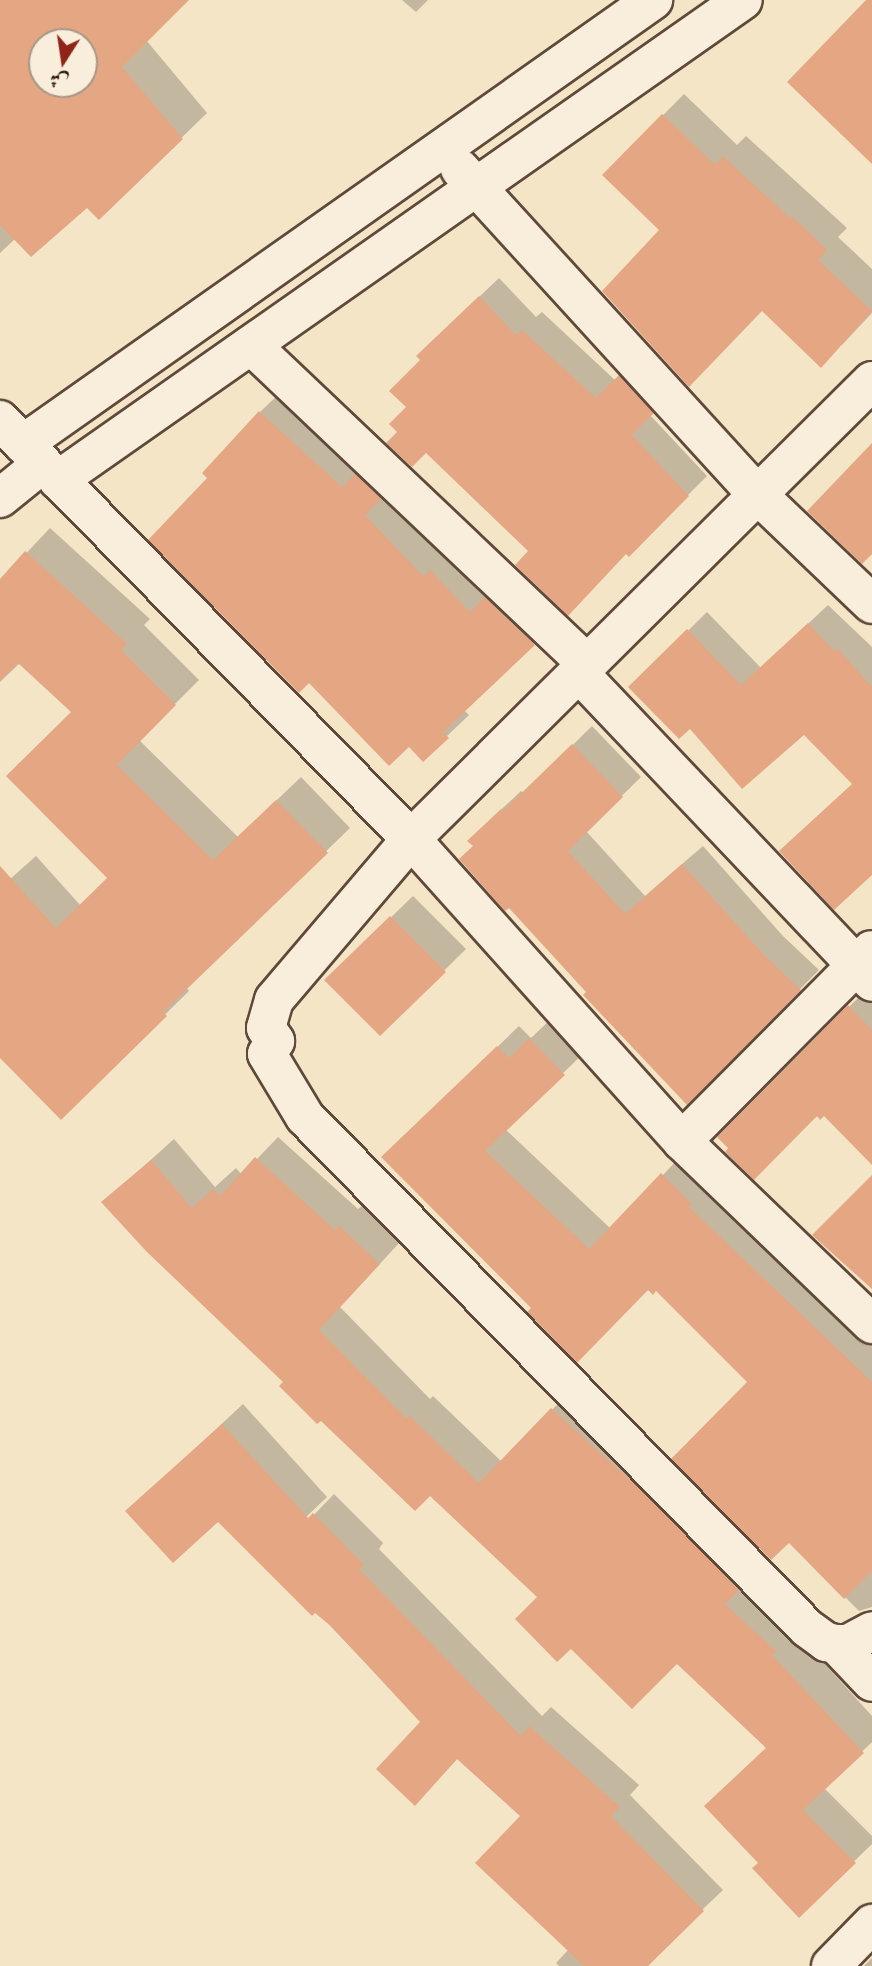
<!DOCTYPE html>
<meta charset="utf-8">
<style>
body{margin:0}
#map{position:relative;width:872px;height:1966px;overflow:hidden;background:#f5e5c7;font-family:"Gentium Book Plus",Amiri,serif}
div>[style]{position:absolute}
.shadow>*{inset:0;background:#0003}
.building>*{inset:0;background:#e5a683}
.roads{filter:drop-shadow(2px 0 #5f493a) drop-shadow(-2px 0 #5f493a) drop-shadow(0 2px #5f493a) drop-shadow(0 -2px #5f493a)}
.minor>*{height:38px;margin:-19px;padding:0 19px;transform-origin:19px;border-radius:19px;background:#f8eedb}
span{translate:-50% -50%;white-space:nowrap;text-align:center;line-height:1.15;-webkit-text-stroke:5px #f8eedb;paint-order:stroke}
.north{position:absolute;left:28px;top:28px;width:70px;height:70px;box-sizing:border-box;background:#f8eedb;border:2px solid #a79788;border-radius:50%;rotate:192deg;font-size:19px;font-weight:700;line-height:28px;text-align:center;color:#2d150b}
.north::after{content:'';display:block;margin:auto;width:24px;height:32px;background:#8f2418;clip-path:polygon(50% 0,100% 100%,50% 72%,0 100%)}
</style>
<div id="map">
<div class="shadow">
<div style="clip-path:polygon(evenodd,0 0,186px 0,146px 40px,207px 113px,99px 218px,87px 206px,16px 238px,0 253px,0 0,42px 42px,84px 42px,84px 84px,42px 84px,42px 42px)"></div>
<div style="clip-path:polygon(402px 0,428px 0,416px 12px)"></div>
<div style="clip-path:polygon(684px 94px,737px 145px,746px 136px,847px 228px,838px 237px,872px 269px,872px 313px,842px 345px,763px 309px,661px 230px,604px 175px)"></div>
<div style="clip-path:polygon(499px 278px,536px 317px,542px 312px,616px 381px,639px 358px,671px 393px,650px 415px,707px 476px,629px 554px,530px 551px,426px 450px,400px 432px,423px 360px,437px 337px)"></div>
<div style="clip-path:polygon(282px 391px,445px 556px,452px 550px,555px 622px,464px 710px,469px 715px,423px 759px,209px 478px,260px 412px)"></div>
<div style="clip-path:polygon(50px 528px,150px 619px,144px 625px,199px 680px,139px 740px,238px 837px,301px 777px,350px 828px,186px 987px,189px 991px,61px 1117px,0 1055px,0 888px,36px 856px,81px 906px,109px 878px,73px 712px,20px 663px,0 682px,0 581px)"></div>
<div style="clip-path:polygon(828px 605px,872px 647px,872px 871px,853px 783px,804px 732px,690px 726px,631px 687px,707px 612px,761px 668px)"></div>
<div style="clip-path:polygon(592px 726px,641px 777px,586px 831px,645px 896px,703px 846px,783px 936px,819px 970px,687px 1103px,588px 992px,475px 845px,489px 821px,521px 791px,524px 793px)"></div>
<div style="clip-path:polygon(413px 896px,466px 949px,380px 1034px,348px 959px)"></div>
<div style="clip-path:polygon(872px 984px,872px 1162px,824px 1114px,730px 1148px,719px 1137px)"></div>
<div style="clip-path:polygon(552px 1018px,585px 1052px,505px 1129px,611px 1229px,684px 1153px,872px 1340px,872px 1607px,859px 1611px,789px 1541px,749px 1382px,656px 1289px,534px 1308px,405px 1136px,519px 1026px,531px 1038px)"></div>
<div style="clip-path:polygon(278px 1137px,358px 1209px,362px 1206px,401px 1241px,340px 1307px,430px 1399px,433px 1396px,502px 1462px,574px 1387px,872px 1716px,872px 1742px,824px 1788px,872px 1836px,872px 1844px,802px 1912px,760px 1862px,768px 1747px,677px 1662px,430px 1494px,286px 1382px,104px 1202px,174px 1139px,215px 1187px,236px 1168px,242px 1175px)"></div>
<div style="clip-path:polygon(243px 1404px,327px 1497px,305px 1518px,308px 1521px,334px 1494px,383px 1543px,379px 1549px,542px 1716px,551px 1707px,639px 1785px,630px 1795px,723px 1890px,643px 1966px,559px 1966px,556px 1963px,569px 1949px,523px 1816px,458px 1758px,435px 1783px,422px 1722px,315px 1610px,218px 1519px,128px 1511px)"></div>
<div style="clip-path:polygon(872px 1958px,872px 1966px,864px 1966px)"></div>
</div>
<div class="building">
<div style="clip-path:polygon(evenodd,0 0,189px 0,122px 67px,183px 139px,99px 220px,87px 208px,31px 257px,0 225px,0 0,42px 42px,84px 42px,84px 84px,42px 84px,42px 42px)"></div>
<div style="clip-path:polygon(866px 0,872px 0,872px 164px,787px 82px)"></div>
<div style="clip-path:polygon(662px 114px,715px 165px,723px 156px,790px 218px,792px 216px,827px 250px,818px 260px,872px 311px,821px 368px,762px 311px,689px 387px,602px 291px,659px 230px,602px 175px)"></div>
<div style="clip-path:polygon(479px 296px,516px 335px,522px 330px,596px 398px,619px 375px,654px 413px,632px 435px,689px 496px,629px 557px,626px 554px,568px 616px,515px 565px,528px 551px,426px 453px,412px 467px,386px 443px,397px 432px,389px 424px,406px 407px,389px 391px,420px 360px,416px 356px)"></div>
<div style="clip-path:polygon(259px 411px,342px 487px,355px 474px,381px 499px,365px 515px,423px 576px,430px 570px,470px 612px,485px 597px,535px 645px,443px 732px,449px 738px,423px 762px,409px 747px,389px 766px,309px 683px,299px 693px,148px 540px,207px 478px,202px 473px)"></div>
<div style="clip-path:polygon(872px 443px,872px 554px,862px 564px,807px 511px)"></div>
<div style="clip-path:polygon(25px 551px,127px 644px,121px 650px,176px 705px,117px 765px,213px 860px,276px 800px,328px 853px,163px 1012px,167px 1016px,61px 1120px,0 1058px,0 866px,56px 928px,107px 878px,6px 776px,71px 712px,18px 663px,0 681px,0 579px)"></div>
<div style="clip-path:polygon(808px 623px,834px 651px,837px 648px,872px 687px,872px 875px,834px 910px,779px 851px,852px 784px,804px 735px,742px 789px,690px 729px,679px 739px,628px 687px,687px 629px,741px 685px)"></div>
<div style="clip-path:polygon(572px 744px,623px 797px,568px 851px,625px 914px,682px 864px,764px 955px,801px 990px,687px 1105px,583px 995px,586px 992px,509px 908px,505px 911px,459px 859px,473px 846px,467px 841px,501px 809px,503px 811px)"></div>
<div style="clip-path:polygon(390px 916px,446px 972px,380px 1036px,324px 980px)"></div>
<div style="clip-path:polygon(848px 1005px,872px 1030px,872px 1165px,824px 1116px,820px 1120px,817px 1116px,754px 1180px,725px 1152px,728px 1148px,717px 1137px)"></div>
<div style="clip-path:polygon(529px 1038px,565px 1075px,485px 1151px,589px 1249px,661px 1173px,692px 1204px,689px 1207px,872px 1382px,872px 1571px,844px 1599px,789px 1543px,771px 1560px,671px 1459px,747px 1382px,656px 1291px,653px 1295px,648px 1290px,577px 1363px,527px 1312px,531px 1308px,381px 1157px,497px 1046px,509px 1058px)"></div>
<div style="clip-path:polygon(255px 1157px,335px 1230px,339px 1226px,380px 1264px,319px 1330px,407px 1419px,410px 1416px,479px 1483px,551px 1408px,641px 1490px,739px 1590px,725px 1604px,776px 1651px,772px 1655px,864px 1753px,803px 1810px,856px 1863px,799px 1918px,752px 1868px,758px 1863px,704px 1806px,766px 1748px,677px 1664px,632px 1709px,571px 1649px,557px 1662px,515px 1619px,537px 1597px,430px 1496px,415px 1511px,321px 1421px,317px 1424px,279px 1386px,283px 1382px,146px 1251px,101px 1202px,151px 1160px,192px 1208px,213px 1189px,220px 1196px)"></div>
<div style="clip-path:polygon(872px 1175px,872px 1289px,812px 1235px)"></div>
<div style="clip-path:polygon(222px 1424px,308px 1518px,313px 1513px,364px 1565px,359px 1569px,521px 1736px,529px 1726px,620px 1807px,611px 1816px,704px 1911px,648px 1966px,584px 1966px,475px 1863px,520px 1816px,457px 1759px,415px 1806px,376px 1769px,420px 1722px,331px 1626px,315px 1613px,312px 1616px,218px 1522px,173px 1563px,125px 1511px)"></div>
</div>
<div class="roads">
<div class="minor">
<div style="left:460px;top:169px;width:440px;rotate:47.6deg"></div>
<div style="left:757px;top:494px;width:159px;rotate:43.7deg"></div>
<div style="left:251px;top:345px;width:462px;rotate:43.5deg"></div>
<div style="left:872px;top:381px;width:650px;rotate:135.19deg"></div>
<div style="left:411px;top:839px;width:211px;rotate:130.4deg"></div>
<div style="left:274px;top:1000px;width:29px;rotate:106deg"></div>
<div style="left:266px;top:1028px;width:16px;rotate:55deg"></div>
<div style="left:275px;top:1041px;width:15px;rotate:122deg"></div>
<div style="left:267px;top:1054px;width:74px;rotate:58.9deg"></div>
<div style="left:305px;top:1117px;width:716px;rotate:45.51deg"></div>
<div style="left:807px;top:1628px;width:24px;rotate:36deg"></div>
<div style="left:826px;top:1642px;width:10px;rotate:11deg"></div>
<div style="left:836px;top:1644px;width:12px"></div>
<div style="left:848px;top:1644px;width:27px;rotate:-28deg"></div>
<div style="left:0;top:420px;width:587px;rotate:45.55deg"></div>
<div style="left:411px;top:839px;width:406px;rotate:48.1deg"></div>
<div style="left:682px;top:1141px;width:264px;rotate:43.9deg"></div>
<div style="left:23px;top:444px;width:771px;rotate:-35.17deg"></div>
<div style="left:58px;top:480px;width:836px;rotate:-35.02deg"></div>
<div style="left:0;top:498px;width:54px;rotate:-39deg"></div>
<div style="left:578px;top:672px;width:427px;rotate:46.5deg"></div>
<div style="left:682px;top:1141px;width:269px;rotate:-45.2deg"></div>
<div style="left:836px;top:1644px;width:52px;rotate:46.5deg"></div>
<div style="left:831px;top:1966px;width:59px;rotate:-45.7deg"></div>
</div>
</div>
<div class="north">ش</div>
</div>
